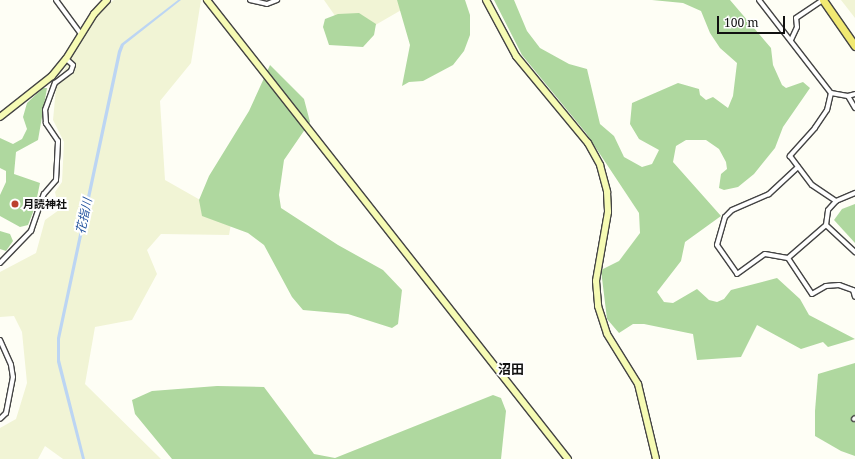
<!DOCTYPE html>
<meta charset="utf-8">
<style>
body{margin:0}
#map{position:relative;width:855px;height:459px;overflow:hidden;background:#fefef5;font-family:"Noto Serif","Noto Sans JP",serif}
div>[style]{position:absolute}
.farmland>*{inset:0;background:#f1f4d5}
.forest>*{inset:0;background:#afd89f}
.water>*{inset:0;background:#bcd5f3}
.roads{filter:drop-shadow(1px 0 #444) drop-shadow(-1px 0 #444) drop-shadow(0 1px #444) drop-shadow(0 -1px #444)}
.street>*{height:4px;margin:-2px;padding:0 2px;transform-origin:2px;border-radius:2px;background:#fff}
.secondary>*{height:6px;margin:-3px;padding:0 3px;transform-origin:3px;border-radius:3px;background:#f6fbb4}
.primary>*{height:7px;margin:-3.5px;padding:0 3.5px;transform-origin:3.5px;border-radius:3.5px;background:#f1e972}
.dots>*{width:11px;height:11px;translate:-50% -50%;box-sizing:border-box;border:2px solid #fff;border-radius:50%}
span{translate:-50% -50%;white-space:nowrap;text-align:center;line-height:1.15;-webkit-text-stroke:4px #fff;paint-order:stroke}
.poi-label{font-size:11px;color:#111;font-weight:700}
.left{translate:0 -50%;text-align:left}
.water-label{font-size:12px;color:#1f509d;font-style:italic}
.quarter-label{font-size:13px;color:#111;font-weight:700}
.scale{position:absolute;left:717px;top:16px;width:68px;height:18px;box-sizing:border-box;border:2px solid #111;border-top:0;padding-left:5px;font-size:12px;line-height:14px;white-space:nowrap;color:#111;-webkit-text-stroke:3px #fff;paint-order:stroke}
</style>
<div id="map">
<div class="farmland">
<div style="clip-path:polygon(114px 0,201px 0,191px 63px,160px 101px,165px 180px,232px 218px,229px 235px,161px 234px,147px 250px,157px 274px,132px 320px,95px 327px,85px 384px,161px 459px,63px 459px,45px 446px,38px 459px,0 459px,0 428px,16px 419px,27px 383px,22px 332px,14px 316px,0 317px,0 272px,36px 253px,45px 220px,59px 210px,55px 192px,62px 182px,64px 142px,53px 120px,56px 88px,69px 60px,100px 10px)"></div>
<div style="clip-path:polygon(324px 0,398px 0,403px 9px,365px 31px,338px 20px)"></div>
<div style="clip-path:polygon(841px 0,855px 0,855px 18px)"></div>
</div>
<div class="forest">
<div style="clip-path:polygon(397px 0,465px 0,470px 15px,470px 35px,464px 51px,453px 65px,423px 81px,409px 82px,402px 86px,410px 45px)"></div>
<div style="clip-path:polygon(494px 0,514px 0,527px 31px,540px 48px,569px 64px,587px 69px,600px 124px,614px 136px,624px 157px,642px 167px,652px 164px,659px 150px,639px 139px,630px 124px,632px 103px,678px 83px,699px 89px,700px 95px,706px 100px,713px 97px,728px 108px,733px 96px,737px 63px,720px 48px,710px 33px,701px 11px,683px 3px,652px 0,730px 0,771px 48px,773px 65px,782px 85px,786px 88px,803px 82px,810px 88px,783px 127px,775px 148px,754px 174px,738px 187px,724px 190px,719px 188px,721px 174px,727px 169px,726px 162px,719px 149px,706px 140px,686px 140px,676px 146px,673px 162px,721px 216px,685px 242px,681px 261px,657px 292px,664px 302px,673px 303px,697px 289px,709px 300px,717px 302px,724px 299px,731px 290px,777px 278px,800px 299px,809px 315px,855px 339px,828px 347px,823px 342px,801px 349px,757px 325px,741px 357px,697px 360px,693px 334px,644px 324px,633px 324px,619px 333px,607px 319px,601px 270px,619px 261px,640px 233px,639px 213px,586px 133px,522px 55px)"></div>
<div style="clip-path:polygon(359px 13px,376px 24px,374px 35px,363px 47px,329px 45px,323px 27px,325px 19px,338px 14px)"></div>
<div style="clip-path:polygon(270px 65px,304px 99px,310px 122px,284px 160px,279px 195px,281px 208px,338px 245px,383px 270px,402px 290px,398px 324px,392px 328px,348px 314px,303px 310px,292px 297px,264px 245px,248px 233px,202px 216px,199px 200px,209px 176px,249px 111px)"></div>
<div style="clip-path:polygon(43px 88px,47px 88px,38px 140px,16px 152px,14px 174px,40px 183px,35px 207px,28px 225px,20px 227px,0 216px,0 195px,6px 182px,6px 171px,0 168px,0 138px,13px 144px,22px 139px,27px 129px,23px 117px,27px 103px)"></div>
<div style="clip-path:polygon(855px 204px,855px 243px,834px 220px,842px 209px)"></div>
<div style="clip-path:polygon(0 231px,10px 234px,13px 241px,6px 251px,0 249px)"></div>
<div style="clip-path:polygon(855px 363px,855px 456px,841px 451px,815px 436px,815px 411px,818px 374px)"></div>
<div style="clip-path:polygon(217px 386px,264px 387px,314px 454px,335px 458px,493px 395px,501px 398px,506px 411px,501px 459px,172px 459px,135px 414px,132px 400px,152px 391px)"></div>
</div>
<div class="water">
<div style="clip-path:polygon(178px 0,181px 0,124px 45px,121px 53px,60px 339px,60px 360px,85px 459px,82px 459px,57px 362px,57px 338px,118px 51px,121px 44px)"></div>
</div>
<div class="roads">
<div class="street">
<div style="left:56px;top:0;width:42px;rotate:53.7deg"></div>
<div style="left:250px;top:0;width:17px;rotate:13deg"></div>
<div style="left:267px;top:4px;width:11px;rotate:-22deg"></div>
<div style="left:759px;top:0;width:118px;rotate:52.3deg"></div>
<div style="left:831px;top:93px;width:17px;rotate:10deg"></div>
<div style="left:848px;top:96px;width:14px;rotate:60deg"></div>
<div style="left:791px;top:40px;width:14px;rotate:-65deg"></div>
<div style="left:797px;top:27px;width:9px;rotate:-96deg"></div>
<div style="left:796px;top:18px;width:32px;rotate:-34deg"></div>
<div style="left:831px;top:93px;width:17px;rotate:103deg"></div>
<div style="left:827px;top:110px;width:22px;rotate:124deg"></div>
<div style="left:815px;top:128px;width:38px;rotate:132deg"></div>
<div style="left:790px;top:156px;width:36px;rotate:53deg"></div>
<div style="left:812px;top:185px;width:29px;rotate:34deg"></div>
<div style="left:848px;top:96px;width:7px;rotate:-16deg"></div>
<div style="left:798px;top:167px;width:40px;rotate:137deg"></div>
<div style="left:769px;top:194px;width:40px;rotate:156.6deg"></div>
<div style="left:732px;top:210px;width:10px;rotate:135deg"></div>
<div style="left:725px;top:217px;width:29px;rotate:106deg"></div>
<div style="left:717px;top:245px;width:35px;rotate:55deg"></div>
<div style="left:737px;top:274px;width:34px;rotate:-36deg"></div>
<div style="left:765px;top:254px;width:23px;rotate:10deg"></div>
<div style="left:788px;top:258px;width:50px;rotate:-41deg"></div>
<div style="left:826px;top:225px;width:15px;rotate:-82deg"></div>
<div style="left:828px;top:210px;width:12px;rotate:-48deg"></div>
<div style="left:836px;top:201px;width:21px;rotate:-23deg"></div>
<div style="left:826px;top:225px;width:40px;rotate:43deg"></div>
<div style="left:788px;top:258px;width:43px;rotate:56.3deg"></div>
<div style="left:812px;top:294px;width:16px;rotate:-30deg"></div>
<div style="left:826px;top:286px;width:13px;rotate:-4deg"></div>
<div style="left:839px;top:285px;width:15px;rotate:20deg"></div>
<div style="left:853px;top:290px;width:7px;rotate:74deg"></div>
<div style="left:0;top:263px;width:45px;rotate:-45.9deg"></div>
<div style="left:31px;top:231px;width:39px;rotate:-71deg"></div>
<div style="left:44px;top:194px;width:18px;rotate:-49deg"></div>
<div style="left:56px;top:180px;width:39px;rotate:-87deg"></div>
<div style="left:58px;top:141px;width:22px;rotate:-124deg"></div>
<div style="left:46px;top:123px;width:13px;rotate:-94deg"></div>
<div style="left:45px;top:110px;width:29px;rotate:-70deg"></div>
<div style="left:55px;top:83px;width:20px;rotate:-37deg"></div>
<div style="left:71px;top:71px;width:6px;rotate:-72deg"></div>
<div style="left:73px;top:65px;width:9px;rotate:-139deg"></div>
<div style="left:0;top:340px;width:27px;rotate:66deg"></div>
<div style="left:11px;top:365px;width:12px;rotate:81deg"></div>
<div style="left:13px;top:377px;width:37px;rotate:101deg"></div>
<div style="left:6px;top:413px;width:8px;rotate:135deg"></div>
<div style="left:854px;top:419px;width:1px;rotate:-45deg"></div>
</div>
<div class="secondary">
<div style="left:207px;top:0;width:584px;rotate:51.82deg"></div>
<div style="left:486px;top:0;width:64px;rotate:61.8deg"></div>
<div style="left:516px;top:56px;width:113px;rotate:50.4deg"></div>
<div style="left:588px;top:143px;width:25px;rotate:61deg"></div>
<div style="left:600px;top:165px;width:28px;rotate:75deg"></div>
<div style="left:607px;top:192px;width:20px;rotate:87deg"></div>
<div style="left:608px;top:212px;width:70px;rotate:99.9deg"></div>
<div style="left:596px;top:281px;width:25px;rotate:85deg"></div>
<div style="left:598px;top:306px;width:29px;rotate:72deg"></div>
<div style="left:607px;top:334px;width:59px;rotate:58.2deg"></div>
<div style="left:638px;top:384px;width:77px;rotate:76.5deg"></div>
<div style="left:0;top:117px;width:66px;rotate:-38.3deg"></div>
<div style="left:52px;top:76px;width:22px;rotate:-51deg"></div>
<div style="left:66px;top:59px;width:53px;rotate:-58.1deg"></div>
<div style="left:94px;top:14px;width:19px;rotate:-47deg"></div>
</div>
<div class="primary">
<div style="left:823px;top:0;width:56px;rotate:55.2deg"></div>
</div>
</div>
<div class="dots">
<div style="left:15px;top:204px;background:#bb412f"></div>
</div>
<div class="poi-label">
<span class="left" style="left:23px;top:204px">月読神社</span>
</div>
<div class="water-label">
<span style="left:84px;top:216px;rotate:-78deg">花指川</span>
</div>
<div class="quarter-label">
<span style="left:511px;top:369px">沼田</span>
</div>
<div class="scale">100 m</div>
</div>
